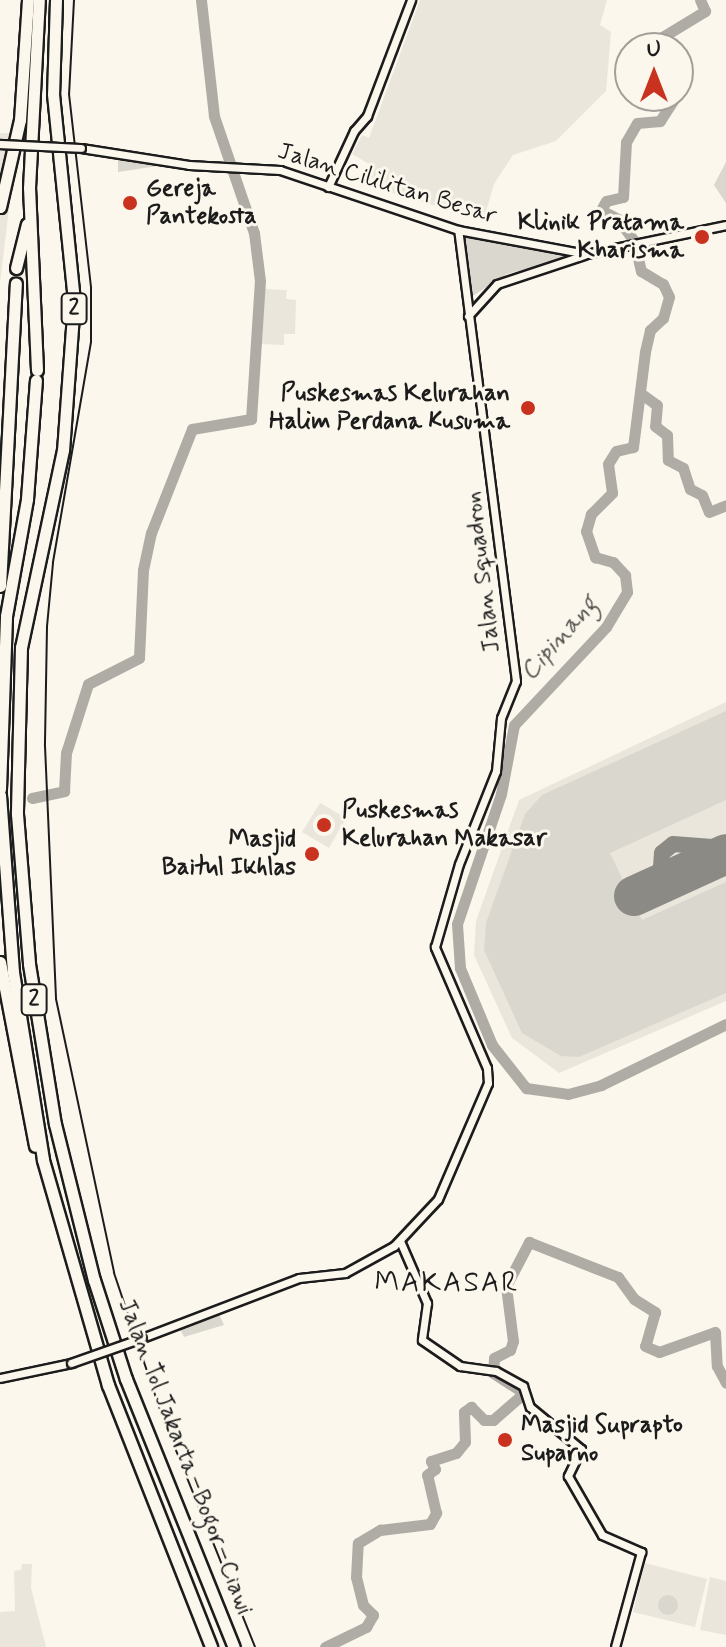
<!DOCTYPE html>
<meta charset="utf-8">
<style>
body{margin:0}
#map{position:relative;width:726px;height:1647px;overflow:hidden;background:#fbf7ec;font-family:Mynerve,sans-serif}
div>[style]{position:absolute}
.built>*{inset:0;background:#eae6dc}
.green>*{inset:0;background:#dad7ce}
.round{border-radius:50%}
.river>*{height:11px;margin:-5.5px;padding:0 5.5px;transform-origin:5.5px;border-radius:5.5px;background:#afaca5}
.taxiway>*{height:16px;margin:-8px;padding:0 8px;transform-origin:8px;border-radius:8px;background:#8c8a84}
.runway>*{height:40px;margin:-20px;padding:0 20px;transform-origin:20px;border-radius:20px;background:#8c8a84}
.roads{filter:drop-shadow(2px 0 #1c1c1c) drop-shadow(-2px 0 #1c1c1c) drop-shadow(0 2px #1c1c1c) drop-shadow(0 -2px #1c1c1c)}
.minor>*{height:7px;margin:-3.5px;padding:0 3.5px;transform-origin:3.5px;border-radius:3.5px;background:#fbf7ec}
.highway>*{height:11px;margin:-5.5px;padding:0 5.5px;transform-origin:5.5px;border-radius:5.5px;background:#fbf7ec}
.tram>*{height:2px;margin:-1px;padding:0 1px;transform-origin:1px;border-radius:1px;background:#1c1c1c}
.bridges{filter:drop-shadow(2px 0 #1c1c1c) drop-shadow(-2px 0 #1c1c1c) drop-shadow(0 2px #1c1c1c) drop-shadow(0 -2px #1c1c1c)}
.minor-bridge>*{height:7px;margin:-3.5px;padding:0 3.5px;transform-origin:3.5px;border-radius:3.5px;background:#fbf7ec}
.dots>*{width:22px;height:22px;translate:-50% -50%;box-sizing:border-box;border:4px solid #fbf7ec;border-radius:50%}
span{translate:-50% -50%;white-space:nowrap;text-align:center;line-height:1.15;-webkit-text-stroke:6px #fbf7ec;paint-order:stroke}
.shield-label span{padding:2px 6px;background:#fbf7ec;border:2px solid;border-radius:6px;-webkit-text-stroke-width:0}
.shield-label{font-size:22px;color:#1c1c1c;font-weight:700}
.street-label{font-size:24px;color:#1c1c1c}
.poi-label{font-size:24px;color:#1c1c1c;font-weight:700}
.left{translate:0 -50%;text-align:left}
.right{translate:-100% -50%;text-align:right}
.water-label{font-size:26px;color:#575653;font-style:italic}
.quarter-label{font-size:28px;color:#1c1c1c;letter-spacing:2px}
.north{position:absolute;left:614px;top:32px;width:80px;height:80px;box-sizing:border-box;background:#fbf7ec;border:2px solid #a29f99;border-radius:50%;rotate:0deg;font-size:22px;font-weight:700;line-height:32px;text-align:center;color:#1c1c1c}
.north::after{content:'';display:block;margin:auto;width:28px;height:36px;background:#c8321e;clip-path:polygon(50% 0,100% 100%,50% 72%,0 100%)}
</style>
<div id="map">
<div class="built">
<div style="clip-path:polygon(420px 0,607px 0,600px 25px,611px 32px,606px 91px,556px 141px,513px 155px,494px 184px,484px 218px,402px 197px,372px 184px,367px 180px,369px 164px,352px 154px,362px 135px,369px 138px)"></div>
<div style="clip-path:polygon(0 133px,18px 134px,0 283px)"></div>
<div style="clip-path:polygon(264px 289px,287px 290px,286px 299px,296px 300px,295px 334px,284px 334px,284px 345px,262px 344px)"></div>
<div style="clip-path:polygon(726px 702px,726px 1001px,559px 1073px,512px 1038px,474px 955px,476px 921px,519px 800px)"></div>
<div style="clip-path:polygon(320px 803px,346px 818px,329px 848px,302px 832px)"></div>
<div style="clip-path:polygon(645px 1563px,707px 1579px,695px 1627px,633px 1612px)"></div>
<div style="clip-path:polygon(22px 1564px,32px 1564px,31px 1588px,46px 1647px,0 1647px,0 1612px,15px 1611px,14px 1571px,21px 1570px)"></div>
<div style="clip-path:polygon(710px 1577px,726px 1581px,726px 1635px,700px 1630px)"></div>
</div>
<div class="green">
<div style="clip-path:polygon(118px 157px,177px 163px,118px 172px)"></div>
<div style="clip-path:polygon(726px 162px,726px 203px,714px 185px)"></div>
<div style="clip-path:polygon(464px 237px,564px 255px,565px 258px,507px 274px,471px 297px)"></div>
<div style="clip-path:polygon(726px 711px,726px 800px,610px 853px,642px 920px,726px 882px,726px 993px,579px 1057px,561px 1056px,522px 1033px,484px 950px,486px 923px,525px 814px,542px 795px)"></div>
<div style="clip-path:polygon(219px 1314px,224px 1325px,184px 1337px,180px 1329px)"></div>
<div class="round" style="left:658px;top:1595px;width:20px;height:20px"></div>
</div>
<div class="river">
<div style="left:658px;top:48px;width:9px;rotate:-84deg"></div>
<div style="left:659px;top:39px;width:54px;rotate:-31.3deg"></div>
<div style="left:705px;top:11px;width:12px;rotate:-114deg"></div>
<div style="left:676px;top:96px;width:30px;rotate:123deg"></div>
<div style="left:660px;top:121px;width:23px;rotate:175deg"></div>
<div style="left:637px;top:123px;width:22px;rotate:120deg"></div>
<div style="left:626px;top:142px;width:55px;rotate:93.1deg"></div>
<div style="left:623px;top:197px;width:17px;rotate:167deg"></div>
<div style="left:606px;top:201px;width:10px;rotate:119deg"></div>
<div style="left:601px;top:210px;width:19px;rotate:28deg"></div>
<div style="left:618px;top:219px;width:27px;rotate:54deg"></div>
<div style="left:634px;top:241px;width:31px;rotate:77deg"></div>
<div style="left:641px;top:271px;width:26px;rotate:31deg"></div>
<div style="left:663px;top:284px;width:14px;rotate:65deg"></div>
<div style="left:669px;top:297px;width:22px;rotate:106deg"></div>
<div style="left:663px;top:318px;width:18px;rotate:137deg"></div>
<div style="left:650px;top:330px;width:23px;rotate:103deg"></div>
<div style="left:645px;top:352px;width:96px;rotate:97.2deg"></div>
<div style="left:633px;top:447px;width:17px;rotate:167deg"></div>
<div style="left:616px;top:451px;width:15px;rotate:122deg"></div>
<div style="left:608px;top:464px;width:29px;rotate:82deg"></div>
<div style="left:612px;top:493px;width:30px;rotate:135deg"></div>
<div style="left:591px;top:514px;width:18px;rotate:106deg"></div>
<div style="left:586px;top:531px;width:28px;rotate:71deg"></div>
<div style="left:595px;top:557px;width:19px;rotate:16deg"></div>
<div style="left:613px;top:562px;width:18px;rotate:47deg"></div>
<div style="left:625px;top:575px;width:17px;rotate:83deg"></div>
<div style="left:627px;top:592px;width:41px;rotate:121deg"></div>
<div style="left:606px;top:627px;width:134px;rotate:133.2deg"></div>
<div style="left:514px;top:725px;width:70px;rotate:100.7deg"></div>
<div style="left:501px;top:794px;width:137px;rotate:108.7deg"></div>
<div style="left:457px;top:924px;width:44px;rotate:86.1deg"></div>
<div style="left:460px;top:968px;width:83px;rotate:67.4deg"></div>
<div style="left:492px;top:1045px;width:55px;rotate:51.7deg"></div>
<div style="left:526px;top:1088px;width:42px;rotate:8.1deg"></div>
<div style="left:568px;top:1094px;width:34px;rotate:-15deg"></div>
<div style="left:601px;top:1085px;width:139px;rotate:-26deg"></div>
<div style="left:643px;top:395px;width:17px;rotate:36deg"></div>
<div style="left:657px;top:405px;width:21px;rotate:95deg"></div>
<div style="left:655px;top:426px;width:15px;rotate:37deg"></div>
<div style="left:667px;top:435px;width:25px;rotate:88deg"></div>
<div style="left:668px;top:460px;width:17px;rotate:28deg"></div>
<div style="left:683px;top:468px;width:22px;rotate:72deg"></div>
<div style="left:690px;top:489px;width:13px;rotate:27deg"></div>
<div style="left:702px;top:495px;width:18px;rotate:68deg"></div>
<div style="left:709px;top:512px;width:18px;rotate:-22deg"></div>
<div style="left:32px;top:798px;width:33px;rotate:-12deg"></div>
<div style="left:64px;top:791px;width:38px;rotate:-87deg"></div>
<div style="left:66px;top:753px;width:72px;rotate:-72.3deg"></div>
<div style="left:88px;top:684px;width:57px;rotate:-27deg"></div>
<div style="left:139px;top:658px;width:88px;rotate:-87.4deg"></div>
<div style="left:143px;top:570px;width:38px;rotate:-78deg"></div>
<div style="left:151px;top:533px;width:112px;rotate:-68.5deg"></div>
<div style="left:192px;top:429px;width:60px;rotate:-9.6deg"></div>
<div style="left:251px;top:419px;width:138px;rotate:-86.3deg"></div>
<div style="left:260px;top:281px;width:48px;rotate:-97.1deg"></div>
<div style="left:254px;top:233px;width:124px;rotate:-108.9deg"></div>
<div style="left:214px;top:116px;width:117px;rotate:-96.4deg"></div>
<div style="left:325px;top:1647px;width:46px;rotate:-26deg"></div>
<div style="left:366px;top:1627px;width:14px;rotate:-60deg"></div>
<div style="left:373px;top:1615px;width:14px;rotate:-135deg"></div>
<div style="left:363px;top:1605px;width:29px;rotate:-104deg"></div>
<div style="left:356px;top:1577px;width:34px;rotate:-87deg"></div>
<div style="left:358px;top:1543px;width:26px;rotate:-31deg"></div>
<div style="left:380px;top:1530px;width:50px;rotate:-6.8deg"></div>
<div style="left:430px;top:1524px;width:13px;rotate:-61deg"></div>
<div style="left:436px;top:1513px;width:39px;rotate:-103deg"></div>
<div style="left:427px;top:1475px;width:10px;rotate:-37deg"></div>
<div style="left:435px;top:1469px;width:9px;rotate:-117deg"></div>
<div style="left:431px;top:1461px;width:26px;rotate:-18deg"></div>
<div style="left:456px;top:1453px;width:14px;rotate:-51deg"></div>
<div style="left:465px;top:1442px;width:30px;rotate:-92deg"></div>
<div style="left:464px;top:1412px;width:9px;rotate:-36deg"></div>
<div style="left:471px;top:1407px;width:18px;rotate:45deg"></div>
<div style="left:484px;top:1420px;width:9px"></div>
<div style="left:493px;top:1420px;width:41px;rotate:-41.1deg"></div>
<div style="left:524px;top:1393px;width:37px;rotate:-147deg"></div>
<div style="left:493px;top:1373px;width:15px;rotate:-86deg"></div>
<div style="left:494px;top:1358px;width:18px;rotate:-27deg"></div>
<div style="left:510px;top:1350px;width:9px;rotate:-72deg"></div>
<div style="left:513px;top:1341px;width:55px;rotate:-97.3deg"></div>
<div style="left:506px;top:1286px;width:50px;rotate:-62.4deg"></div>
<div style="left:529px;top:1242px;width:96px;rotate:21.5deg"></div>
<div style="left:618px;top:1277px;width:27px;rotate:54deg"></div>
<div style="left:634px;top:1299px;width:25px;rotate:32deg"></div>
<div style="left:655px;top:1312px;width:35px;rotate:106deg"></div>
<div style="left:645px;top:1346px;width:15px;rotate:23deg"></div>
<div style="left:659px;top:1352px;width:59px;rotate:-19.7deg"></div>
<div style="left:715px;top:1332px;width:34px;rotate:87deg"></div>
<div style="left:717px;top:1366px;width:19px;rotate:62deg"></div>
</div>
<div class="taxiway">
<div style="left:711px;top:861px;width:25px;rotate:132deg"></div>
<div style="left:694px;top:880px;width:15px;rotate:164deg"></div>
<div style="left:680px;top:884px;width:12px;rotate:-160deg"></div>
<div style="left:669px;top:880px;width:15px;rotate:-122deg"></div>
<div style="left:661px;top:867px;width:14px;rotate:-86deg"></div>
<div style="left:662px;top:853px;width:14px;rotate:-39deg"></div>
<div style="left:673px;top:844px;width:53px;rotate:4.3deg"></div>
</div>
<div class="runway">
<div style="left:634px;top:896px;width:101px;rotate:-24.5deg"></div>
</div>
<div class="roads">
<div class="minor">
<div style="left:81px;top:148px;width:109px;rotate:8.9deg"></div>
<div style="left:189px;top:165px;width:91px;rotate:3.1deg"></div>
<div style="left:280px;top:170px;width:188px;rotate:18.6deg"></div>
<div style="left:458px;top:230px;width:130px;rotate:10.6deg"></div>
<div style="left:586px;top:254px;width:143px;rotate:-11.7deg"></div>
<div style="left:328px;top:187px;width:62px;rotate:-65.1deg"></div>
<div style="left:354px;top:131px;width:20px;rotate:-49deg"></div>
<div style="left:367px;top:116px;width:124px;rotate:-69.2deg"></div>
<div style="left:468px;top:316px;width:43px;rotate:-47.8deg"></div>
<div style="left:497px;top:284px;width:92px;rotate:-18.4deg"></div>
<div style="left:400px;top:1241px;width:68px;rotate:66.5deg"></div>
<div style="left:427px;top:1303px;width:37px;rotate:98deg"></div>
<div style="left:422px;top:1340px;width:46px;rotate:34.4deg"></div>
<div style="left:460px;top:1366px;width:36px;rotate:8deg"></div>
<div style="left:496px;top:1371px;width:31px;rotate:29deg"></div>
<div style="left:523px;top:1386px;width:22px;rotate:72deg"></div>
<div style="left:530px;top:1407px;width:66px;rotate:39.5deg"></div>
<div style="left:581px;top:1449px;width:30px;rotate:116deg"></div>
<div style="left:568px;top:1476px;width:68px;rotate:60deg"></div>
<div style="left:602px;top:1535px;width:43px;rotate:23.6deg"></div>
<div style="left:641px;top:1552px;width:98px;rotate:105.3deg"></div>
<div style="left:142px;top:1338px;width:168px;rotate:-20.9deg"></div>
<div style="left:299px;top:1278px;width:46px;rotate:-6.2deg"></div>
<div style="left:345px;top:1273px;width:56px;rotate:-28.9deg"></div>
<div style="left:394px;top:1246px;width:64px;rotate:-46.9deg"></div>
<div style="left:438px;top:1199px;width:126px;rotate:-66.7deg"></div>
<div style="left:488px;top:1083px;width:15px;rotate:-94deg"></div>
<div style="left:487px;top:1068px;width:132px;rotate:-113.3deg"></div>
<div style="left:435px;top:947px;width:86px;rotate:-73.9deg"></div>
<div style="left:459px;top:864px;width:100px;rotate:-68.3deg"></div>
<div style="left:496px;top:771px;width:53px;rotate:-84.6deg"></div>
<div style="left:501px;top:718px;width:40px;rotate:-68deg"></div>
<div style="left:516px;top:681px;width:455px;rotate:-97.3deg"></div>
<div style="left:0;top:1378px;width:73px;rotate:-11.9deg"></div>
</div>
<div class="highway">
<div style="left:56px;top:0;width:94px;rotate:91.8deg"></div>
<div style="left:53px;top:94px;width:208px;rotate:84.2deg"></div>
<div style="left:74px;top:301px;width:149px;rotate:94.2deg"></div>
<div style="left:63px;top:450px;width:201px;rotate:102deg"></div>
<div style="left:21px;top:647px;width:167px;rotate:91.4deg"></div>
<div style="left:17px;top:814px;width:150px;rotate:85.4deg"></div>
<div style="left:29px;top:964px;width:162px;rotate:80.8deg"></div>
<div style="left:55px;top:1124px;width:161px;rotate:76deg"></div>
<div style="left:94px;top:1280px;width:104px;rotate:72.1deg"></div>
<div style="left:126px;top:1379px;width:289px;rotate:68.1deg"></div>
<div style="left:0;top:207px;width:89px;rotate:-77.1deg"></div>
<div style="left:20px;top:120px;width:120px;rotate:-86.2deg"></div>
<div style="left:16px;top:268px;width:45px;rotate:-76deg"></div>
<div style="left:37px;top:370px;width:182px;rotate:-92.5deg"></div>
<div style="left:29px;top:188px;width:188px;rotate:-87deg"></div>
<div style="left:0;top:586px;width:303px;rotate:-87deg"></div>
<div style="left:0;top:789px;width:173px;rotate:-88deg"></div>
<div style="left:6px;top:616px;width:119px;rotate:-79.8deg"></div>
<div style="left:27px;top:499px;width:119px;rotate:-85.7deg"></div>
<div style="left:0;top:795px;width:177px;rotate:85.8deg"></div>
<div style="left:13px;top:972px;width:190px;rotate:80.9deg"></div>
<div style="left:43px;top:1160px;width:234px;rotate:73.9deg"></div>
<div style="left:108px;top:1385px;width:282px;rotate:68.5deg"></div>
<div style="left:0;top:962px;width:187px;rotate:79.2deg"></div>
</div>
</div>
<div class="tram">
<div style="left:74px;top:0;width:94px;rotate:93deg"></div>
<div style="left:69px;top:94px;width:194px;rotate:83.5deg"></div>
<div style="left:91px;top:287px;width:55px;rotate:90deg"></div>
<div style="left:91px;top:342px;width:224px;rotate:99.8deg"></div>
<div style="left:53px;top:563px;width:64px;rotate:95.4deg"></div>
<div style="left:47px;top:627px;width:119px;rotate:91deg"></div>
<div style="left:45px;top:746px;width:253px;rotate:87.5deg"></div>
<div style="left:56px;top:999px;width:280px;rotate:78deg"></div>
<div style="left:114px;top:1273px;width:148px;rotate:71.4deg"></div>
<div style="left:161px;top:1413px;width:252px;rotate:68.1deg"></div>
</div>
<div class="bridges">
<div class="minor-bridge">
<div style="left:0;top:144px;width:81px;rotate:2.8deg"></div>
<div style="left:71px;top:1363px;width:75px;rotate:-19.4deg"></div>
</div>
</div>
<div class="dots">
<div style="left:130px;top:203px;background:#c8321e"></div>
<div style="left:702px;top:237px;background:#c8321e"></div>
<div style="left:528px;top:408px;background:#c8321e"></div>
<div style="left:324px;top:825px;background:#c8321e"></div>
<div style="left:312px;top:854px;background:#c8321e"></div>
<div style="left:505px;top:1440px;background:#c8321e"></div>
</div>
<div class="shield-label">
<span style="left:74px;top:309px">2</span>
<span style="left:34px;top:1000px">2</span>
</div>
<div class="street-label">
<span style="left:387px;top:184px;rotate:17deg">Jalan Cililitan Besar</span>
<span style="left:483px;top:572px;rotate:-97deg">Jalan Squadron</span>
<span style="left:185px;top:1457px;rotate:69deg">Jalan Tol Jakarta–Bogor–Ciawi</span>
</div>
<div class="poi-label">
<span class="left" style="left:146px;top:203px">Gereja<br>Pantekosta</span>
<span class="right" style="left:684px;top:237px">Klinik Pratama<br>Kharisma</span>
<span class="right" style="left:510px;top:408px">Puskesmas Kelurahan<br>Halim Perdana Kusuma</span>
<span class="left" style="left:342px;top:825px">Puskesmas<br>Kelurahan Makasar</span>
<span class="right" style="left:296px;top:854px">Masjid<br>Baitul Ikhlas</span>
<span class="left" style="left:521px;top:1440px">Masjid Suprapto<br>Suparno</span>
</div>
<div class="water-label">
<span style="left:560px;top:639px;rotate:-49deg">Cipinang</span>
</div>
<div class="quarter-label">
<span style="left:447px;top:1284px">MAKASAR</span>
</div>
<div class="north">U</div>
</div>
